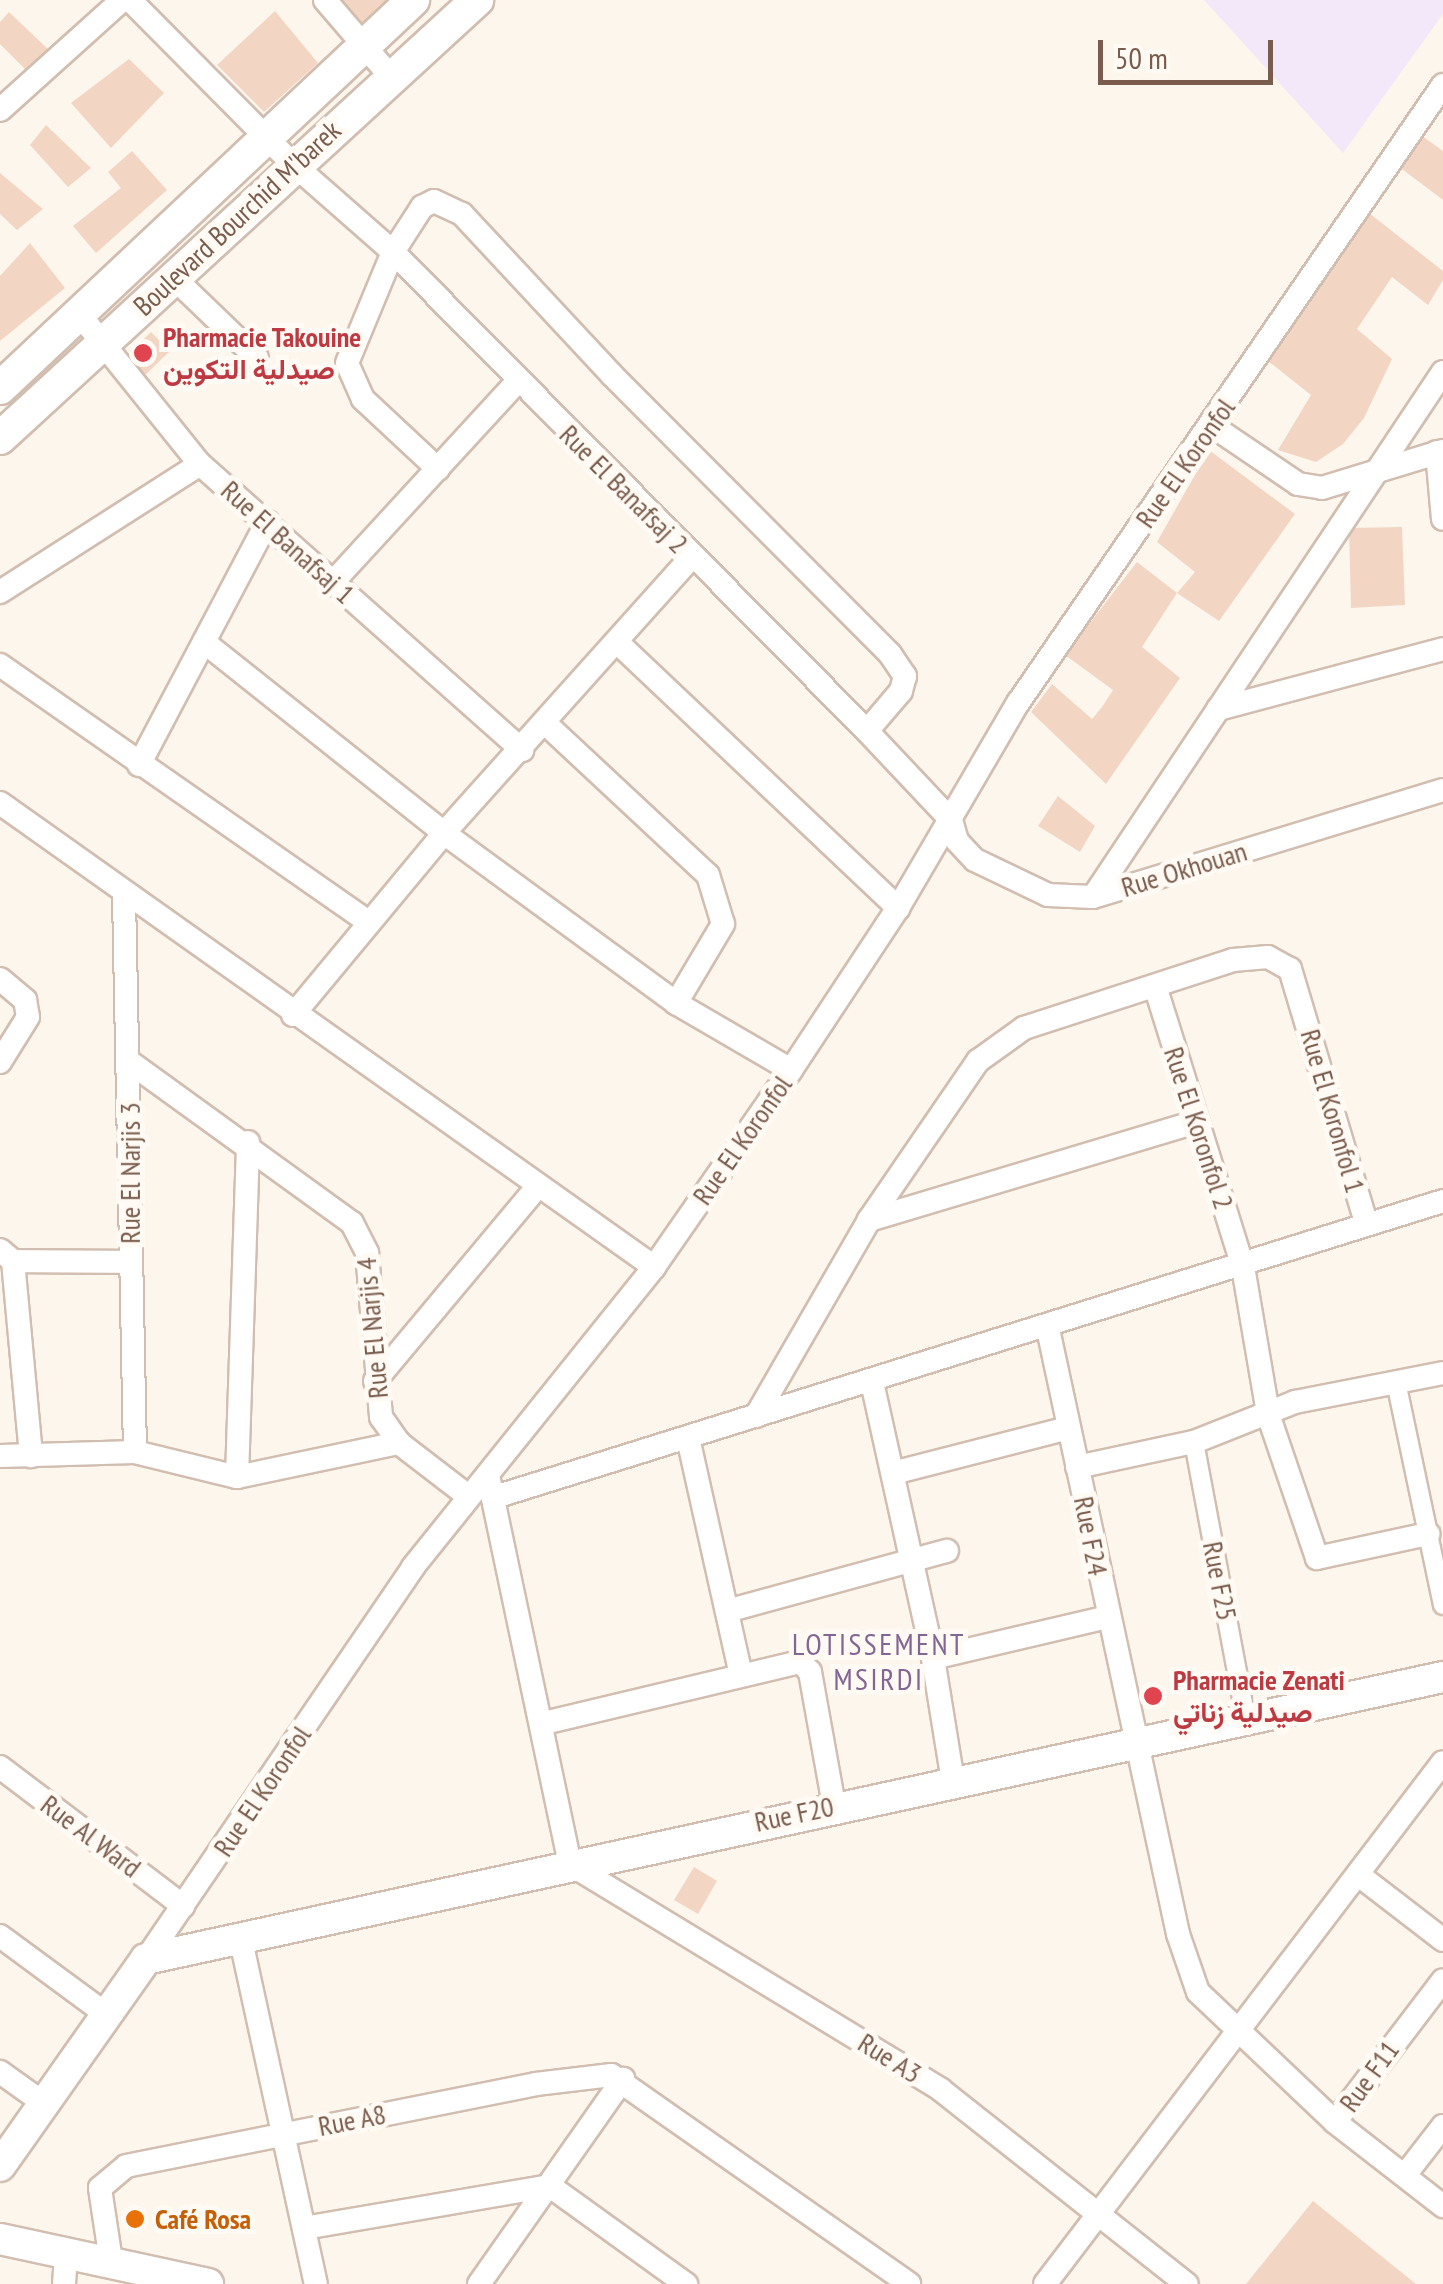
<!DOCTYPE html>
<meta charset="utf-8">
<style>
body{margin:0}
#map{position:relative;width:1443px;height:2284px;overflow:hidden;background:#fdf6ec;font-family:"PT Sans Narrow",Vazirmatn,sans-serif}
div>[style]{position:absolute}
.education>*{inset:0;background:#f3e8fa}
.building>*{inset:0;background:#f3d5c3}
.roads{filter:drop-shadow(2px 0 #d1beb0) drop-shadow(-2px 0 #d1beb0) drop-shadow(0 2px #d1beb0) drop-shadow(0 -2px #d1beb0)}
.pedestrian>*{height:18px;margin:-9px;padding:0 9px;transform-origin:9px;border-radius:9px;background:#fff}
.minor>*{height:22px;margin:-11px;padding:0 11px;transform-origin:11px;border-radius:11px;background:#fff}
.tertiary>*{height:30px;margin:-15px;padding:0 15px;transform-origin:15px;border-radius:15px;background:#fff}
.secondary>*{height:32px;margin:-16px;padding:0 16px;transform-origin:16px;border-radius:16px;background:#fff}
.dots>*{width:28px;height:28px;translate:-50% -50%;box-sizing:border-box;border:5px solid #fffaf3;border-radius:50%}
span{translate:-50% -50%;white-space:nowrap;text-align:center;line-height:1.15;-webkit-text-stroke:10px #fffaf3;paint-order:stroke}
.street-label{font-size:28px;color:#7a5c4d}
.health-label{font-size:28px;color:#be3a42;font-weight:700}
.left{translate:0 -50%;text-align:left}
.food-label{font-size:28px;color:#c56008;font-weight:700}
.neighbourhood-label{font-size:30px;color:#846695;letter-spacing:2.5px}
.scale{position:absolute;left:1098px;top:40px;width:175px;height:45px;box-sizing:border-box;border:5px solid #7a5c4d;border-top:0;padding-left:12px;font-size:30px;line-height:35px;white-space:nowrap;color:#7a5c4d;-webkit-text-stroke:8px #fffaf3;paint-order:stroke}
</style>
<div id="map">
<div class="education">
<div style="clip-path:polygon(1204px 0,1443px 0,1443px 14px,1343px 153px)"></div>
</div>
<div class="building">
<div style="clip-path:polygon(333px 0,387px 0,357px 30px)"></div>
<div style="clip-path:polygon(275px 11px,318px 63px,264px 112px,217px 65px)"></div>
<div style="clip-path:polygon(9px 12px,51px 52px,26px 70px,0 44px,0 22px)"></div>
<div style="clip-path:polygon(129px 59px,164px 93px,111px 148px,71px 103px)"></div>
<div style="clip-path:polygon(46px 125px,91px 168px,68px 187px,30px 145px)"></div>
<div style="clip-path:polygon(1418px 133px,1443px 151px,1443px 200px,1394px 163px)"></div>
<div style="clip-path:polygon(132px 151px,167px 190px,96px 253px,73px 226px,121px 188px,108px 172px)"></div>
<div style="clip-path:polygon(0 173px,43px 209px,17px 230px,0 214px)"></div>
<div style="clip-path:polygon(1369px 213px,1443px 271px,1443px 280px,1428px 305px,1392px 277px,1357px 329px,1392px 359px,1364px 418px,1343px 444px,1316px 462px,1278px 450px,1311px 395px,1268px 361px)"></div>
<div style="clip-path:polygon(30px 243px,65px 288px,0 341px,0 276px)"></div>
<div style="clip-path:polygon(151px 332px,170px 351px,140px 380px,129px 368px,130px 352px)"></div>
<div style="clip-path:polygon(1209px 450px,1295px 514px,1219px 621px,1177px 593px,1195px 572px,1157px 542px)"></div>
<div style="clip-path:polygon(1402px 527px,1405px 605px,1351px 608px,1349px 528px)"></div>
<div style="clip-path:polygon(1137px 562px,1177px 593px,1142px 647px,1180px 678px,1106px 784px,1031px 712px,1052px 684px,1092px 719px,1102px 707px,1113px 690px,1065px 655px)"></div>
<div style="clip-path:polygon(1058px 796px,1095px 826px,1080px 852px,1038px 826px)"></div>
<div style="clip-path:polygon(694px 1867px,717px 1881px,698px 1914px,674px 1900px)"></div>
<div style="clip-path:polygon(1313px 2201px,1416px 2284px,1246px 2284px)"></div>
</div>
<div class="roads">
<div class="pedestrian">
<div style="left:1396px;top:1382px;width:228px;rotate:78.1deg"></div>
<div style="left:1194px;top:1442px;width:283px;rotate:79.4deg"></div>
</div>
<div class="minor">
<div style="left:130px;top:0;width:231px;rotate:45.2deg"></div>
<div style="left:293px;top:164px;width:133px;rotate:41.3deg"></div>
<div style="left:393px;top:252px;width:674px;rotate:45.3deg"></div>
<div style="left:867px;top:731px;width:122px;rotate:46.7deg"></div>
<div style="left:951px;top:820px;width:22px;rotate:74deg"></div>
<div style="left:957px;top:841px;width:26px;rotate:47deg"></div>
<div style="left:975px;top:860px;width:81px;rotate:25.6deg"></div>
<div style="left:1048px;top:895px;width:45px;rotate:2.5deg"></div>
<div style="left:1093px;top:897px;width:366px;rotate:-17deg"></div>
<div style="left:325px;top:0;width:101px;rotate:49.4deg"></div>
<div style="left:0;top:110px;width:164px;rotate:-42deg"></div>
<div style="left:174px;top:278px;width:115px;rotate:43.9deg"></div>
<div style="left:76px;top:310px;width:198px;rotate:51.2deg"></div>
<div style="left:200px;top:464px;width:431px;rotate:41.6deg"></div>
<div style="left:1211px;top:425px;width:105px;rotate:34.1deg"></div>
<div style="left:1298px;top:484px;width:24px;rotate:9deg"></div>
<div style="left:1322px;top:488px;width:127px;rotate:-17deg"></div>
<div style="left:1437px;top:452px;width:67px;rotate:84.9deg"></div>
<div style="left:438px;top:469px;width:103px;rotate:-137deg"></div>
<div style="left:363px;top:399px;width:39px;rotate:-114deg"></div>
<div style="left:347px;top:363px;width:120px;rotate:-67.5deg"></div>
<div style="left:393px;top:252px;width:54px;rotate:-57.2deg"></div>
<div style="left:422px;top:207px;width:13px;rotate:-27deg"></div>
<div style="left:434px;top:201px;width:31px;rotate:25deg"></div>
<div style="left:462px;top:214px;width:219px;rotate:47deg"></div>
<div style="left:611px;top:374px;width:395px;rotate:45.1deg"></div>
<div style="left:890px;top:654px;width:27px;rotate:56deg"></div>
<div style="left:905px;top:676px;width:16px;rotate:105deg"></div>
<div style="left:901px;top:691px;width:52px;rotate:130.4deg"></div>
<div style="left:333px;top:582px;width:272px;rotate:-47.4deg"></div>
<div style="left:0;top:592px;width:237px;rotate:-32.6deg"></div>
<div style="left:204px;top:642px;width:307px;rotate:38.5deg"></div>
<div style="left:444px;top:833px;width:288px;rotate:36.2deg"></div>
<div style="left:676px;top:1003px;width:133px;rotate:30.2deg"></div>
<div style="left:618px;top:643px;width:386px;rotate:43.4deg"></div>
<div style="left:0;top:665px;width:450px;rotate:34.9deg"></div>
<div style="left:1218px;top:709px;width:233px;rotate:-14.9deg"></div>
<div style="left:546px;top:724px;width:221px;rotate:43deg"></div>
<div style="left:708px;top:875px;width:51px;rotate:73deg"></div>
<div style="left:723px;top:924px;width:92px;rotate:120.7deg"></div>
<div style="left:139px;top:765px;width:275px;rotate:-62.2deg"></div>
<div style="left:0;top:803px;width:802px;rotate:35.35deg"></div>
<div style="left:124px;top:895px;width:557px;rotate:88.87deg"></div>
<div style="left:1093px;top:897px;width:631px;rotate:-56.31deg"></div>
<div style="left:0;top:979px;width:33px;rotate:40deg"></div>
<div style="left:25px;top:1000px;width:17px;rotate:80deg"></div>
<div style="left:28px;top:1017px;width:53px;rotate:121.9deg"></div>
<div style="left:1156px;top:989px;width:291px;rotate:72.6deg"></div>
<div style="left:1243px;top:1267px;width:149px;rotate:80.3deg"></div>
<div style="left:1268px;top:1414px;width:152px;rotate:71.2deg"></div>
<div style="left:1317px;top:1558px;width:114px;rotate:-12.2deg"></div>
<div style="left:293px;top:1015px;width:236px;rotate:-50.3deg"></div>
<div style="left:444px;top:833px;width:371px;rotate:-48.1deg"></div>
<div style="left:131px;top:1063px;width:273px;rotate:35.9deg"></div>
<div style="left:352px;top:1223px;width:34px;rotate:63deg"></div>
<div style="left:367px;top:1253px;width:165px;rotate:85.1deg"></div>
<div style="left:381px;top:1417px;width:32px;rotate:55deg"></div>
<div style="left:399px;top:1443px;width:87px;rotate:37.5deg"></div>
<div style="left:869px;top:1220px;width:341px;rotate:-16.7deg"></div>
<div style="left:0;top:1250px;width:17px;rotate:40deg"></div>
<div style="left:13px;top:1261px;width:117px;rotate:0.5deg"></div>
<div style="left:13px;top:1261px;width:196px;rotate:84.7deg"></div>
<div style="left:1048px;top:1329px;width:619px;rotate:77.87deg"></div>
<div style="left:1178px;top:1934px;width:61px;rotate:71deg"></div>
<div style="left:1198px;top:1992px;width:189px;rotate:43.5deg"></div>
<div style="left:1335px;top:2122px;width:137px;rotate:37.9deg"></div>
<div style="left:375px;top:1381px;width:254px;rotate:-50.1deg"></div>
<div style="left:872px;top:1382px;width:283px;rotate:77.5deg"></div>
<div style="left:933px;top:1658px;width:125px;rotate:80.8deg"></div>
<div style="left:756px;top:1416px;width:226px;rotate:-60deg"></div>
<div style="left:869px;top:1220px;width:193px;rotate:-55.6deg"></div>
<div style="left:978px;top:1061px;width:57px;rotate:-35.7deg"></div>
<div style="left:1024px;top:1028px;width:220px;rotate:-18deg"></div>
<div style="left:1233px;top:960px;width:35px;rotate:-5deg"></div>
<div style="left:1268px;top:957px;width:25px;rotate:29deg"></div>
<div style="left:1290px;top:969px;width:265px;rotate:73.3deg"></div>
<div style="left:688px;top:1438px;width:243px;rotate:77.4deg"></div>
<div style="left:0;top:1456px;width:135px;rotate:-1.7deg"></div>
<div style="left:135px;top:1452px;width:105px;rotate:13.8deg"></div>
<div style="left:237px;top:1477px;width:166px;rotate:-11.9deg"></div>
<div style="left:1077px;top:1467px;width:120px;rotate:-12.1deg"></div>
<div style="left:1194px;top:1442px;width:109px;rotate:-21.6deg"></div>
<div style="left:1295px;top:1402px;width:151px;rotate:-11.1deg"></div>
<div style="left:893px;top:1473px;width:181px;rotate:-14.4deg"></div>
<div style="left:237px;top:1477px;width:335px;rotate:-88.1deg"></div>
<div style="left:489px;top:1480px;width:392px;rotate:78.1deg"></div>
<div style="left:570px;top:1864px;width:434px;rotate:31.3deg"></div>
<div style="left:941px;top:2090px;width:313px;rotate:38.3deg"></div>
<div style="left:495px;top:1497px;width:993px;rotate:-17.34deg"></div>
<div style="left:727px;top:1611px;width:228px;rotate:-15.3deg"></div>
<div style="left:933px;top:1658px;width:180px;rotate:-13.2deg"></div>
<div style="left:544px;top:1723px;width:264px;rotate:-13.4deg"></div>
<div style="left:801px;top:1662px;width:13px;rotate:48deg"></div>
<div style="left:810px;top:1672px;width:135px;rotate:79.8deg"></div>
<div style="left:0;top:1767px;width:230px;rotate:37.2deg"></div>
<div style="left:1360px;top:1876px;width:105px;rotate:37.6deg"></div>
<div style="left:0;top:1936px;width:133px;rotate:36.4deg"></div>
<div style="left:240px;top:1936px;width:356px;rotate:77.7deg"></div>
<div style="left:146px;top:1959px;width:474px;rotate:-55.7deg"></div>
<div style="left:413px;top:1567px;width:385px;rotate:-51.2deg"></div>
<div style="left:654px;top:1267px;width:240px;rotate:-55.2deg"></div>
<div style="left:791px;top:1070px;width:194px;rotate:-56.6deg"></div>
<div style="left:898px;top:908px;width:238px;rotate:-59.7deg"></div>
<div style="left:1018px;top:703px;width:750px;rotate:-55.48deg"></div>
<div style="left:0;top:2072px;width:52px;rotate:35.5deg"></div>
<div style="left:1335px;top:2122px;width:178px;rotate:-52.7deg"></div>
<div style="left:1405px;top:2175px;width:62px;rotate:-52.2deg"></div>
<div style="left:304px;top:2228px;width:250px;rotate:-9.7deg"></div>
<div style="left:550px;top:2186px;width:168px;rotate:35.8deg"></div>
<div style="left:111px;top:2261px;width:74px;rotate:-98.6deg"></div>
<div style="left:100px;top:2188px;width:34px;rotate:-40deg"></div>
<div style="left:126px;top:2166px;width:418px;rotate:-11.3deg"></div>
<div style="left:536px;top:2084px;width:76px;rotate:-6.8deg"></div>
<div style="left:611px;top:2075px;width:364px;rotate:35deg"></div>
<div style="left:64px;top:2284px;width:32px;rotate:-86deg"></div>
<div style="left:479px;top:2284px;width:251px;rotate:-54.9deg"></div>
<div style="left:1045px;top:2284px;width:656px;rotate:-52.68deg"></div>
</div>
<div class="tertiary">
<div style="left:0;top:2166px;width:253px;rotate:-54.8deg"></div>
<div style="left:146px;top:1959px;width:1327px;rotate:-12.27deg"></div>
<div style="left:0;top:2239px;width:213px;rotate:12.2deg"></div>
</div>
<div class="secondary">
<div style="left:0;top:388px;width:567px;rotate:-43.21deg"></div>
<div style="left:0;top:438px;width:648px;rotate:-42.56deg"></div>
</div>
</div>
<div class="dots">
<div style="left:143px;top:353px;background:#e0444e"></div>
<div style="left:1153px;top:1696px;background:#e0444e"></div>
<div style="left:135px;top:2219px;background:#e8710a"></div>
</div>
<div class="street-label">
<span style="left:237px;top:218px;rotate:-43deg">Boulevard Bourchid M'barek</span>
<span style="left:1185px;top:463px;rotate:-55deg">Rue El Koronfol</span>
<span style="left:624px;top:489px;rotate:45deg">Rue El Banafsaj 2</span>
<span style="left:288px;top:542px;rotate:42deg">Rue El Banafsaj 1</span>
<span style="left:1184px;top:869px;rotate:-17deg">Rue Okhouan</span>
<span style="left:1333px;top:1111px;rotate:74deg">Rue El Koronfol 1</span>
<span style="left:1199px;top:1128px;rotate:72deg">Rue El Koronfol 2</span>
<span style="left:742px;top:1140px;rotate:-55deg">Rue El Koronfol</span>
<span style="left:130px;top:1173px;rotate:-90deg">Rue El Narjis 3</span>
<span style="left:372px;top:1328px;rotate:-95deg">Rue El Narjis 4</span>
<span style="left:1091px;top:1536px;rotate:79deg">Rue F24</span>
<span style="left:1220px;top:1581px;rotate:79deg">Rue F25</span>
<span style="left:262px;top:1791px;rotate:-56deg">Rue El Koronfol</span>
<span style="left:794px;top:1814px;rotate:-12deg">Rue F20</span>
<span style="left:91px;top:1836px;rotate:37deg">Rue Al Ward</span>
<span style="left:890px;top:2058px;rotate:32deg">Rue A3</span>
<span style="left:1369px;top:2076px;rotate:-54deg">Rue F11</span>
<span style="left:352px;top:2120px;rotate:-11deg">Rue A8</span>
</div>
<div class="health-label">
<span class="left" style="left:163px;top:353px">Pharmacie Takouine<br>صيدلية التكوين</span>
<span class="left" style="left:1173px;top:1696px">Pharmacie Zenati<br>صيدلية زناتي</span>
</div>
<div class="food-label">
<span class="left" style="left:155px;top:2219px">Café Rosa</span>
</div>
<div class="neighbourhood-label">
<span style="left:879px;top:1661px">LOTISSEMENT<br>MSIRDI</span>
</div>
<div class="scale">50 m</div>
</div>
